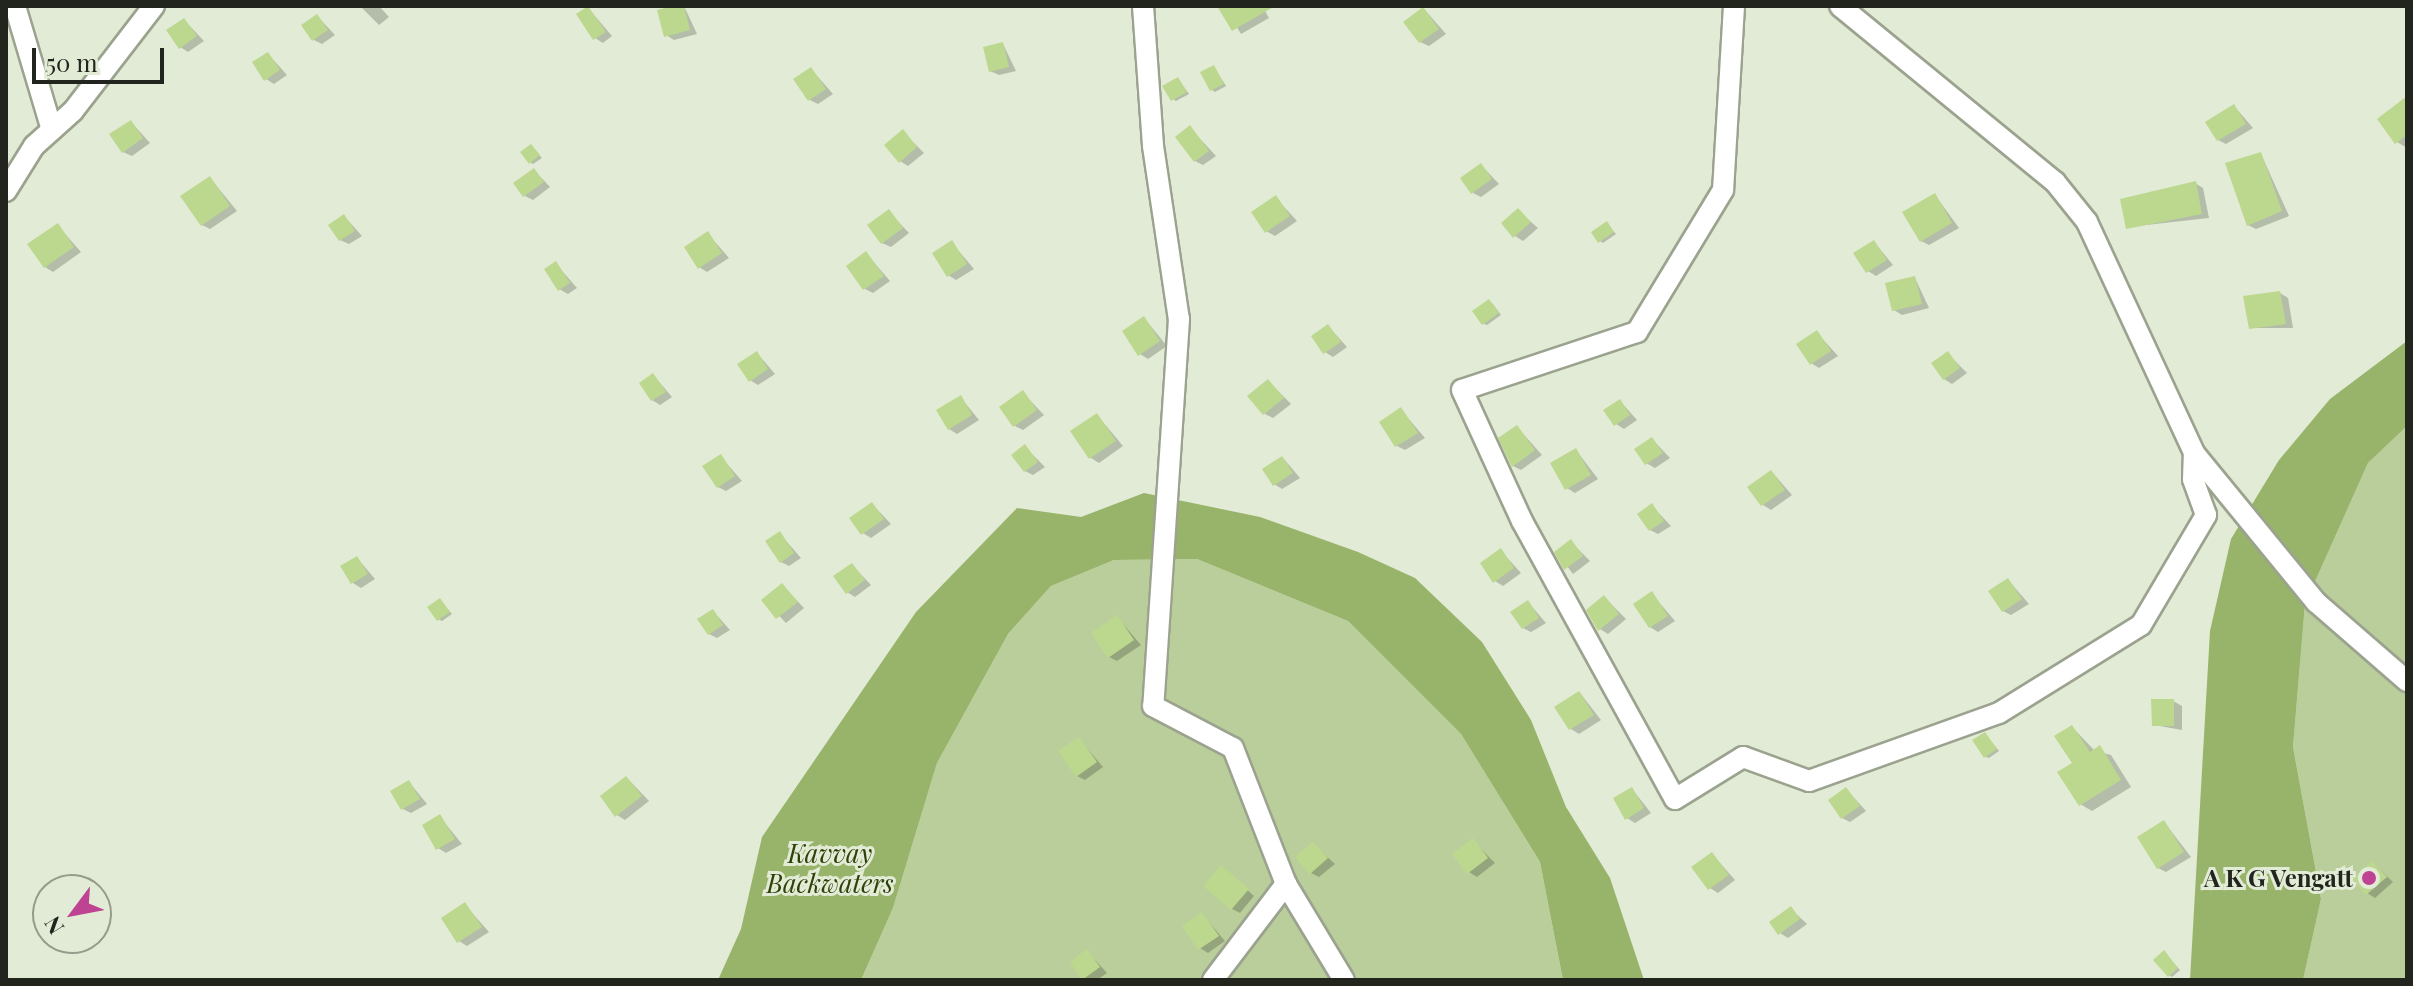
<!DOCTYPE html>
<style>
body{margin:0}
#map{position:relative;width:2413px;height:986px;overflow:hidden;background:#e2ebd5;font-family:"Playfair Display",serif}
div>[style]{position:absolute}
.green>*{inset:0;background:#bace9b}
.water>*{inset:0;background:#98b36a}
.shadow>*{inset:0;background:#0003}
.building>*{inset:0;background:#bcd88e}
.roads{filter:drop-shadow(2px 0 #9ba38f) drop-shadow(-2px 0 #9ba38f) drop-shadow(0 2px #9ba38f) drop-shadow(0 -2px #9ba38f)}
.minor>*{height:20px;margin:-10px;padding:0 10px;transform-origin:10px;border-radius:10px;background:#fff}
.dots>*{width:22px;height:22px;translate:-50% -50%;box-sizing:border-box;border:4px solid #e2ebd5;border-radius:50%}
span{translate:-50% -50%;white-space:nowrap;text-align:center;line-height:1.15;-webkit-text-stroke:6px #e2ebd5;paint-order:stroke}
.poi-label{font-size:24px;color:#22251d;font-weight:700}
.right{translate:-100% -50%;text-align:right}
.water-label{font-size:26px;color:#2f4008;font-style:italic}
.frame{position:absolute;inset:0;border:8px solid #22251d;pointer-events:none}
.north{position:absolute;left:32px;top:874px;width:80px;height:80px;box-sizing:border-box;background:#e2ebd5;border:2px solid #959c8b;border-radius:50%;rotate:238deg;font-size:22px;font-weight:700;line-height:32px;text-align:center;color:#22251d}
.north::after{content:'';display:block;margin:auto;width:28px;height:36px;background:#be4393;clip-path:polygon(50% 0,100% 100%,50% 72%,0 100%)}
.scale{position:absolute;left:32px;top:48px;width:132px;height:36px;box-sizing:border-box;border:4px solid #22251d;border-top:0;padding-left:10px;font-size:24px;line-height:28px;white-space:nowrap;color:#22251d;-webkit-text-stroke:6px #e2ebd5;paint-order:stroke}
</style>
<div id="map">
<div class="green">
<div style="clip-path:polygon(2407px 426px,2407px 980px,2303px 980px,2321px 899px,2293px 747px,2305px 604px,2368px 463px)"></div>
<div style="clip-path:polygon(1197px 559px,1348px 621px,1461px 734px,1540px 862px,1563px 980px,861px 980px,893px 908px,937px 763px,1008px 634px,1051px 586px,1114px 560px)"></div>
</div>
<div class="water">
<div style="clip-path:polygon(2407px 341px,2407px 426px,2368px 463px,2305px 604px,2293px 747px,2321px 899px,2303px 980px,2190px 980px,2210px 631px,2231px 539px,2279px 460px,2330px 399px)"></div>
<div style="clip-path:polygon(1144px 493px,1260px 517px,1358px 552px,1415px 578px,1482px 642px,1531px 720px,1566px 807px,1610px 878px,1644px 980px,1563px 980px,1540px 862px,1461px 734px,1348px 621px,1197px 559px,1114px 560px,1051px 586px,1008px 634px,937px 763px,893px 908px,861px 980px,718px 980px,741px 929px,762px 837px,916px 612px,1017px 508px,1081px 517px)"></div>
</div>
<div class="shadow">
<div style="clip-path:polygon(360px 6px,379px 6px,389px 17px,379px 25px)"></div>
<div style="clip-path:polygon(684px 6px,697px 34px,674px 40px,666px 35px)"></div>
<div style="clip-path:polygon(1224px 6px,1262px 6px,1269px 18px,1241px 34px)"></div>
<div style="clip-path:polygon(588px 8px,612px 36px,603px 43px,595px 38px)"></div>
<div style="clip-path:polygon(1424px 9px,1446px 34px,1429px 46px,1420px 42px)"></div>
<div style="clip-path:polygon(317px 16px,335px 35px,322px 44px,314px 40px)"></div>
<div style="clip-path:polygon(184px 20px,204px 41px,188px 52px,180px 47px)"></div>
<div style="clip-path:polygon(1003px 44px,1016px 71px,999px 75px,990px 71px)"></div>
<div style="clip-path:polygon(268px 54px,287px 75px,274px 84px,266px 79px)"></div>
<div style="clip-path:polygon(1214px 67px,1226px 86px,1215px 92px,1212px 90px)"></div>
<div style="clip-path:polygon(811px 69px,833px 94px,818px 104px,810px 100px)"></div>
<div style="clip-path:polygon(1178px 79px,1189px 94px,1176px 101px,1173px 99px)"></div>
<div style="clip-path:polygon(2407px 100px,2407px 148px,2397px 142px)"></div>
<div style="clip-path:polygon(2234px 106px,2253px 128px,2226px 144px,2218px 140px)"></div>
<div style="clip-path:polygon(131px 122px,150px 143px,132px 156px,123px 152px)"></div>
<div style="clip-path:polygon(1190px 128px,1216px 156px,1203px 165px,1195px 161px)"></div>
<div style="clip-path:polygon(903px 132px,924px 153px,908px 166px,900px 161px)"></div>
<div style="clip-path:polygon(531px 146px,542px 158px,533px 164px,530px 162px)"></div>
<div style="clip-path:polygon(2261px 154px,2289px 216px,2256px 229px,2248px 225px)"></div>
<div style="clip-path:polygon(1481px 165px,1499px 184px,1481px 197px,1473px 193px)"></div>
<div style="clip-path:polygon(534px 170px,550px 187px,533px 200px,525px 196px)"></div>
<div style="clip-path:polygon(210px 178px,237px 211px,210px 229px,202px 225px)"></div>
<div style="clip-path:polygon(2195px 183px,2203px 188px,2209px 218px,2128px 227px)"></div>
<div style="clip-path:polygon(1935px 195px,1959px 228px,1929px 245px,1921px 241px)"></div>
<div style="clip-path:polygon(1276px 198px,1297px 221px,1275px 236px,1266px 231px)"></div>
<div style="clip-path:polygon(1518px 211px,1538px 228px,1523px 241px,1515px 236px)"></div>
<div style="clip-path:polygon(889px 212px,909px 233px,891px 247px,882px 243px)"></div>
<div style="clip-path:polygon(344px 216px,362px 236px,349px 244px,340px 240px)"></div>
<div style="clip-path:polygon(1607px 224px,1616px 234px,1603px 243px,1600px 241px)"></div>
<div style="clip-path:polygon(58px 226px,81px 252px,53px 272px,45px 267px)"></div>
<div style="clip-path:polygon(708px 234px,729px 258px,707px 272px,699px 267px)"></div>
<div style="clip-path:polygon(1874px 242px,1893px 265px,1876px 276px,1868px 271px)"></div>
<div style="clip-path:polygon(952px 243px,974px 269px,956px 280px,948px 275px)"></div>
<div style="clip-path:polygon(866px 253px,890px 281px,873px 293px,865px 289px)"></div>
<div style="clip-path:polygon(556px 264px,577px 288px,568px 294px,559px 289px)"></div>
<div style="clip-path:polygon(1915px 278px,1929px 308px,1902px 315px,1894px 310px)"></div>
<div style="clip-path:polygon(2280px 293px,2288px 298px,2293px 328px,2251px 328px)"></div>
<div style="clip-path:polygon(1492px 303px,1501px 315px,1487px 325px,1484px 324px)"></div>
<div style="clip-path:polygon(1144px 318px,1167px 346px,1148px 359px,1140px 354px)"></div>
<div style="clip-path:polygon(1328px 326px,1347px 347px,1333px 357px,1325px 352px)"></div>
<div style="clip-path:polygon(1817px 333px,1838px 356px,1819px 368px,1811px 363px)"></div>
<div style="clip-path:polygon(757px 353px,775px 374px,758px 385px,750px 380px)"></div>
<div style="clip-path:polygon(1948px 354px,1967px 373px,1952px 384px,1944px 379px)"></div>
<div style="clip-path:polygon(654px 376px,672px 397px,660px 405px,652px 400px)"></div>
<div style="clip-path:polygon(1268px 381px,1291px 404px,1273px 418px,1265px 414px)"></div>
<div style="clip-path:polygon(1023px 393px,1044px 415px,1023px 430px,1015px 426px)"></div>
<div style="clip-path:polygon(961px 398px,979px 420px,957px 434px,949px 429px)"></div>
<div style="clip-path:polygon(1620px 401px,1637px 420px,1624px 429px,1616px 424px)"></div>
<div style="clip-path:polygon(1401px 410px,1425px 438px,1405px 450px,1397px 446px)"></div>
<div style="clip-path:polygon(1097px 415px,1123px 446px,1099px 463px,1091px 458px)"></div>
<div style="clip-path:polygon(1517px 427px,1542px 455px,1521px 470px,1513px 466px)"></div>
<div style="clip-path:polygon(1652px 439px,1670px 458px,1655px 468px,1646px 463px)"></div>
<div style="clip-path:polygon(1025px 447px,1045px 467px,1033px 475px,1025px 471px)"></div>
<div style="clip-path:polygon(1576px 450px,1598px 479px,1575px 493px,1567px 488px)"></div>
<div style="clip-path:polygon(721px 457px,742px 481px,726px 491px,718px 487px)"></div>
<div style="clip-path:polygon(1283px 458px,1300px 478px,1282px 489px,1274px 484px)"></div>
<div style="clip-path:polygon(1772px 472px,1792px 495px,1771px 510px,1763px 505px)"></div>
<div style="clip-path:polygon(872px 504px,891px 524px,871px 538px,863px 533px)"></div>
<div style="clip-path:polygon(1652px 506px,1671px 526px,1658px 534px,1650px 530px)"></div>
<div style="clip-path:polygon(780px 534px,801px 558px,789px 566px,781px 562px)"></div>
<div style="clip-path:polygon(1571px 542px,1590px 561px,1573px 574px,1556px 552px)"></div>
<div style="clip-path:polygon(1501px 551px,1521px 573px,1503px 586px,1495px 581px)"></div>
<div style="clip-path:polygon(357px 558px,375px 579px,361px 588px,353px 583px)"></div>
<div style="clip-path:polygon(852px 565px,871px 585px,855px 597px,847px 592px)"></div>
<div style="clip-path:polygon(2009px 581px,2029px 604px,2011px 615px,2003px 611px)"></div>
<div style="clip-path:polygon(782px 585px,804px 608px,786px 623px,764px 600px)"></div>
<div style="clip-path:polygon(1652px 594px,1675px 621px,1658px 632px,1650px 627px)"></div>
<div style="clip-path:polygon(1604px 597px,1626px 619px,1608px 634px,1600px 629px)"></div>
<div style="clip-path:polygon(440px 600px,452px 614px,442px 621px,438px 619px)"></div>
<div style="clip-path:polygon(1528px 602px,1546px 623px,1531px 632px,1523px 628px)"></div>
<div style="clip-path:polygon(713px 611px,730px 630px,717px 638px,709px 634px)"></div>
<div style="clip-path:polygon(1117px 617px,1141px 645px,1117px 661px,1109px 657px)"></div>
<div style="clip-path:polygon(1580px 693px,1601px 720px,1579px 734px,1571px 729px)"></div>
<div style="clip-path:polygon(2173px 701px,2182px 706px,2182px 730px,2154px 725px)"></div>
<div style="clip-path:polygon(2072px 727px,2095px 751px,2111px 755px,2131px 787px,2092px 811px,2080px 804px)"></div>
<div style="clip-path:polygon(1985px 734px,1999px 751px,1989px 758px,1986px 757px)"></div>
<div style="clip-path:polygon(1079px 739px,1103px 767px,1085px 780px,1077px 776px)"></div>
<div style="clip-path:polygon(627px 778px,649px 801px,625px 820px,617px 815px)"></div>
<div style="clip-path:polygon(409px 782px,427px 804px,411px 813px,403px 809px)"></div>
<div style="clip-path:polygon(1632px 789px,1651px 813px,1635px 823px,1627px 818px)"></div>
<div style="clip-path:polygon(1847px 790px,1866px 811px,1850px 822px,1842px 818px)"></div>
<div style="clip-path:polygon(440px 817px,462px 844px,446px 853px,438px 848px)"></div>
<div style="clip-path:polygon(2164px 822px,2191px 857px,2166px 872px,2158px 868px)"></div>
<div style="clip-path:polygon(1473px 841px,1495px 863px,1477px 877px,1469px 872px)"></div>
<div style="clip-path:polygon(1313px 844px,1335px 864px,1319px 877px,1311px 873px)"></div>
<div style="clip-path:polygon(1712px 854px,1735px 880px,1718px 893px,1710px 888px)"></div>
<div style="clip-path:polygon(2373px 863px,2393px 882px,2375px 898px,2367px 893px)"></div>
<div style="clip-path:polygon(1222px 867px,1254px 896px,1240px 913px,1232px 909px)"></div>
<div style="clip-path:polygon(465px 905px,489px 932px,467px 946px,459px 941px)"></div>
<div style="clip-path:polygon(1791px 909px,1807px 924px,1788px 938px,1780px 933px)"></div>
<div style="clip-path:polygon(1202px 914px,1225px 941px,1208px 953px,1200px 948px)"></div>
<div style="clip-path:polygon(1087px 951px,1107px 973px,1097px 980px,1084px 979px,1072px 963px)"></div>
<div style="clip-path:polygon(2164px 953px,2180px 970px,2172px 977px,2169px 975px)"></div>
</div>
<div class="building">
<div style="clip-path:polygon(588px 6px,606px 32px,593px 40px,576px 14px)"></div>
<div style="clip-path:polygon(673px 6px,684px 6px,690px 30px,664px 37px,657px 10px)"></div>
<div style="clip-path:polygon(1217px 6px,1275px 6px,1232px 31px)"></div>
<div style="clip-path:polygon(1423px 7px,1439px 29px,1419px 43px,1403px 22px)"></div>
<div style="clip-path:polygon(317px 14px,328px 30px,312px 41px,301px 25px)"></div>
<div style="clip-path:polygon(184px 18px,197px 36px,179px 49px,166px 30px)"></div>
<div style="clip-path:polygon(1003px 42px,1009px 67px,989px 72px,983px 47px)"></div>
<div style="clip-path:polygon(268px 52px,280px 70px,264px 81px,252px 62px)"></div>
<div style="clip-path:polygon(1214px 65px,1224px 84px,1210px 91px,1200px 72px)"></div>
<div style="clip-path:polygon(811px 67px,826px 89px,808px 101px,793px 79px)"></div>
<div style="clip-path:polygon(1178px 77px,1187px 92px,1171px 101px,1162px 86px)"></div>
<div style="clip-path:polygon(2407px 96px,2407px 135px,2395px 144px,2377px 119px)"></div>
<div style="clip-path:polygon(2234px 104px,2246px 124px,2217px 141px,2205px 122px)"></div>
<div style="clip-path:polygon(131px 120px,143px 138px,122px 153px,109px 134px)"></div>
<div style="clip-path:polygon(1190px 125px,1209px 151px,1194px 162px,1175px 137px)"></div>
<div style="clip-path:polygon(903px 129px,917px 147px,899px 163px,884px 145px)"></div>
<div style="clip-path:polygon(531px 144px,540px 155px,529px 164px,520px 152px)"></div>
<div style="clip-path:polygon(2261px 152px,2282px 211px,2247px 226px,2225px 163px)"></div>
<div style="clip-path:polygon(1481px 163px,1492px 179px,1471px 194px,1460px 178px)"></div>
<div style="clip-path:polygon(534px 168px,544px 182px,523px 197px,513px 183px)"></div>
<div style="clip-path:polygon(210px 176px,230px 206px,201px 226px,180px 196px)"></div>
<div style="clip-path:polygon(2196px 181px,2202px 214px,2126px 229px,2120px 199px)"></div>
<div style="clip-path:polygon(1935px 193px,1952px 223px,1920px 242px,1902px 212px)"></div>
<div style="clip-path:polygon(1276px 195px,1290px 216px,1265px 233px,1251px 212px)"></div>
<div style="clip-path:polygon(1518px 208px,1531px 222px,1513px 238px,1501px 223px)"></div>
<div style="clip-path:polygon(889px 209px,903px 228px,881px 244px,867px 225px)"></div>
<div style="clip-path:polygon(344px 214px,355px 231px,339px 241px,328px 225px)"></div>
<div style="clip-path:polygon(1607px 221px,1614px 232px,1598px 243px,1591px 232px)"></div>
<div style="clip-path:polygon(58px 223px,74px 247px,44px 268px,27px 244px)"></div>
<div style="clip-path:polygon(708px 231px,722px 253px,698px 269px,684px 247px)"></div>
<div style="clip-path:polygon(952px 240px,967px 264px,947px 277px,932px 253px)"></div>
<div style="clip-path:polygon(1874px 240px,1887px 260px,1866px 273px,1853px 253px)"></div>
<div style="clip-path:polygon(866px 251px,884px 276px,863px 290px,846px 266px)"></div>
<div style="clip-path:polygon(556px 261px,570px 283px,558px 291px,544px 269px)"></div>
<div style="clip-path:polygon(1915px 276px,1922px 304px,1892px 311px,1885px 283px)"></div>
<div style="clip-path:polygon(2280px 291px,2286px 324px,2249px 329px,2243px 296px)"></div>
<div style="clip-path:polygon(1489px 299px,1499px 313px,1482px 325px,1472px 311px)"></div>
<div style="clip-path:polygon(1144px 316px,1160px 341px,1138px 356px,1122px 331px)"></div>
<div style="clip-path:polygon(1328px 324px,1341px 342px,1323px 354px,1311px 336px)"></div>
<div style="clip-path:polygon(1817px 330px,1831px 351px,1810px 365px,1796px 344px)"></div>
<div style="clip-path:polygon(757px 351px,768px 369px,749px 382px,737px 364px)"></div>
<div style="clip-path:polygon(1948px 351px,1960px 368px,1943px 380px,1931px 363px)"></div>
<div style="clip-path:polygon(653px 373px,666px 392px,651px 401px,639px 383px)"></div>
<div style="clip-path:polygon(1268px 379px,1284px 398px,1263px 415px,1247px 396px)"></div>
<div style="clip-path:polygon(1023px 390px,1037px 410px,1013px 427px,999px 407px)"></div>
<div style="clip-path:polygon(961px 395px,972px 415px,948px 430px,936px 410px)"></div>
<div style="clip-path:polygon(1620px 399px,1630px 415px,1614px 426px,1603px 410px)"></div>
<div style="clip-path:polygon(1401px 407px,1418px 433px,1395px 447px,1379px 422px)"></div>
<div style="clip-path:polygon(1097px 413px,1116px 441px,1089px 459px,1070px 431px)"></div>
<div style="clip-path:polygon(1517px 425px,1535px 450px,1512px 467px,1498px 438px)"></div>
<div style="clip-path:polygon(1652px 437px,1663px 453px,1645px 465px,1634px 449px)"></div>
<div style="clip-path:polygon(1025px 444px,1038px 462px,1024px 472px,1011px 455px)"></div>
<div style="clip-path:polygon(1576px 448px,1591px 475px,1565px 490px,1550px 463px)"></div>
<div style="clip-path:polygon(721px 454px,735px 476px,717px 488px,702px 466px)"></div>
<div style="clip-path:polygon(1282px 456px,1293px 473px,1273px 486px,1262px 469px)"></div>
<div style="clip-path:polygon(1771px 470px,1785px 490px,1761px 506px,1747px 487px)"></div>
<div style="clip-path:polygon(872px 502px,884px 519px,861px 535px,849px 518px)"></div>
<div style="clip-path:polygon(1652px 503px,1664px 521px,1649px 531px,1637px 514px)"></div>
<div style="clip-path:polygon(780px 531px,794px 553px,780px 563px,765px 541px)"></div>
<div style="clip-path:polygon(1571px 539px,1583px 556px,1564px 570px,1554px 552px)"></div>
<div style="clip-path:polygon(1501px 548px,1514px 568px,1493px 583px,1480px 563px)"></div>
<div style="clip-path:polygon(357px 556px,368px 574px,351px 584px,340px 566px)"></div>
<div style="clip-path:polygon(852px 563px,865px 580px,846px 594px,833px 576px)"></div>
<div style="clip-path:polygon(2008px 578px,2022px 599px,2002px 612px,1988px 591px)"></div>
<div style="clip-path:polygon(782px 583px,798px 602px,776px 619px,761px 600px)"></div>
<div style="clip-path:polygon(1652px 591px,1668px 616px,1649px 628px,1633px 604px)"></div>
<div style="clip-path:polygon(1604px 595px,1619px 614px,1598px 631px,1586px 610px)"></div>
<div style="clip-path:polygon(440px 598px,450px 612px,437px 621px,427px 607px)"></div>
<div style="clip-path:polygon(1528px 600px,1539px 618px,1522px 629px,1510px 612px)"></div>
<div style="clip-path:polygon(713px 609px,723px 625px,708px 635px,697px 619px)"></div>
<div style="clip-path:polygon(1117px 615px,1134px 640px,1108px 658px,1091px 633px)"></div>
<div style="clip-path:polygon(1579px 691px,1594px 715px,1569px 730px,1554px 707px)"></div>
<div style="clip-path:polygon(2151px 699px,2174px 699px,2174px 726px,2152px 726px)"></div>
<div style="clip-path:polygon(2072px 725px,2090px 752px,2100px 745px,2121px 780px,2079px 806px,2057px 772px,2072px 763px,2054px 736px)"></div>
<div style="clip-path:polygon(1985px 732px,1997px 749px,1984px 758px,1972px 740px)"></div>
<div style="clip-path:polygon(1079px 737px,1097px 762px,1076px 777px,1058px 751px)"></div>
<div style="clip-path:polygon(626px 776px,642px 796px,615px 817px,600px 796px)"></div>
<div style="clip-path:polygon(409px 780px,420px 799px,401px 810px,390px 791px)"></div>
<div style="clip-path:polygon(1632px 787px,1644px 808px,1625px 820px,1613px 798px)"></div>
<div style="clip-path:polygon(1846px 787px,1860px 806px,1841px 819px,1828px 800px)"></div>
<div style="clip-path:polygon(440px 814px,455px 839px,436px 850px,422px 825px)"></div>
<div style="clip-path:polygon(2164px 820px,2184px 852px,2157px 869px,2137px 837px)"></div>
<div style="clip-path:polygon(1473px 838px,1488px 858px,1467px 874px,1452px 854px)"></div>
<div style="clip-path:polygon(1313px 842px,1328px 858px,1310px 874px,1295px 857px)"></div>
<div style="clip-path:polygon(1712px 852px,1729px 875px,1708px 890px,1691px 867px)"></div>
<div style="clip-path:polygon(2372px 861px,2387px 877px,2366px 895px,2352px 879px)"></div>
<div style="clip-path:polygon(1221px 865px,1249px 889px,1231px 910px,1203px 886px)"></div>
<div style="clip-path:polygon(465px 902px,482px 927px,457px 943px,441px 918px)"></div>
<div style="clip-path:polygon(1791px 906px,1800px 919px,1778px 935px,1769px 922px)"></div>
<div style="clip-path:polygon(1202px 912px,1219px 936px,1198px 950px,1182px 926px)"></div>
<div style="clip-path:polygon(1087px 949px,1100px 967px,1082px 980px,1070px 962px)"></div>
<div style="clip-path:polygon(2164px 950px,2178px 968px,2168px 977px,2153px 960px)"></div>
</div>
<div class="roads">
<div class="minor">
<div style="left:15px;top:6px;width:129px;rotate:73.4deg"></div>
<div style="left:1143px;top:6px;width:140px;rotate:85.9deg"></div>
<div style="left:1153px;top:146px;width:175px;rotate:81.5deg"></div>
<div style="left:1179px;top:319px;width:388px;rotate:93.8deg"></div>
<div style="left:1153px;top:706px;width:90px;rotate:27.7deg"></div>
<div style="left:1233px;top:748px;width:146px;rotate:68.7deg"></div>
<div style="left:1286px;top:884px;width:112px;rotate:58.9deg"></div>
<div style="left:1734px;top:6px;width:184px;rotate:93.4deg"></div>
<div style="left:1723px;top:190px;width:166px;rotate:121.2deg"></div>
<div style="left:1637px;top:332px;width:184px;rotate:161.7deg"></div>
<div style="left:1462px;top:390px;width:144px;rotate:65.4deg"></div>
<div style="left:1522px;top:521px;width:317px;rotate:61.2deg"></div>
<div style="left:1675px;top:799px;width:80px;rotate:-31.7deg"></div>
<div style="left:1743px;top:757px;width:70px;rotate:20deg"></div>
<div style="left:1809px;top:781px;width:202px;rotate:-19.7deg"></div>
<div style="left:1999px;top:713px;width:167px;rotate:-31.8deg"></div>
<div style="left:2141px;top:625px;width:128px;rotate:-59.4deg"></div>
<div style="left:2206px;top:515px;width:38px;rotate:-110deg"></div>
<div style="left:2193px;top:479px;width:26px;rotate:-88deg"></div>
<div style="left:1840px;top:6px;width:278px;rotate:39.3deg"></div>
<div style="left:2055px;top:182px;width:51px;rotate:51.3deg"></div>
<div style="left:2087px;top:222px;width:255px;rotate:65.1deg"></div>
<div style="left:2194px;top:453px;width:193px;rotate:50.7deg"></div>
<div style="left:2316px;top:602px;width:121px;rotate:41deg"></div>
<div style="left:6px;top:191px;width:53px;rotate:-58.1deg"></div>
<div style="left:34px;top:146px;width:52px;rotate:-41.9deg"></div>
<div style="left:73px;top:111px;width:133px;rotate:-52.4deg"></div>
<div style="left:1213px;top:980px;width:121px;rotate:-52.8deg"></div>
</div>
</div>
<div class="dots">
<div style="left:2369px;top:878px;background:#be4393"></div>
</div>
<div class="poi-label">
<span class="right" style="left:2353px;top:878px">A K G Vengatt</span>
</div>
<div class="water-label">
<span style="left:830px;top:868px">Kavvay<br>Backwaters</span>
</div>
<div class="frame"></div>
<div class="north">N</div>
<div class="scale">50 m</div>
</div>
